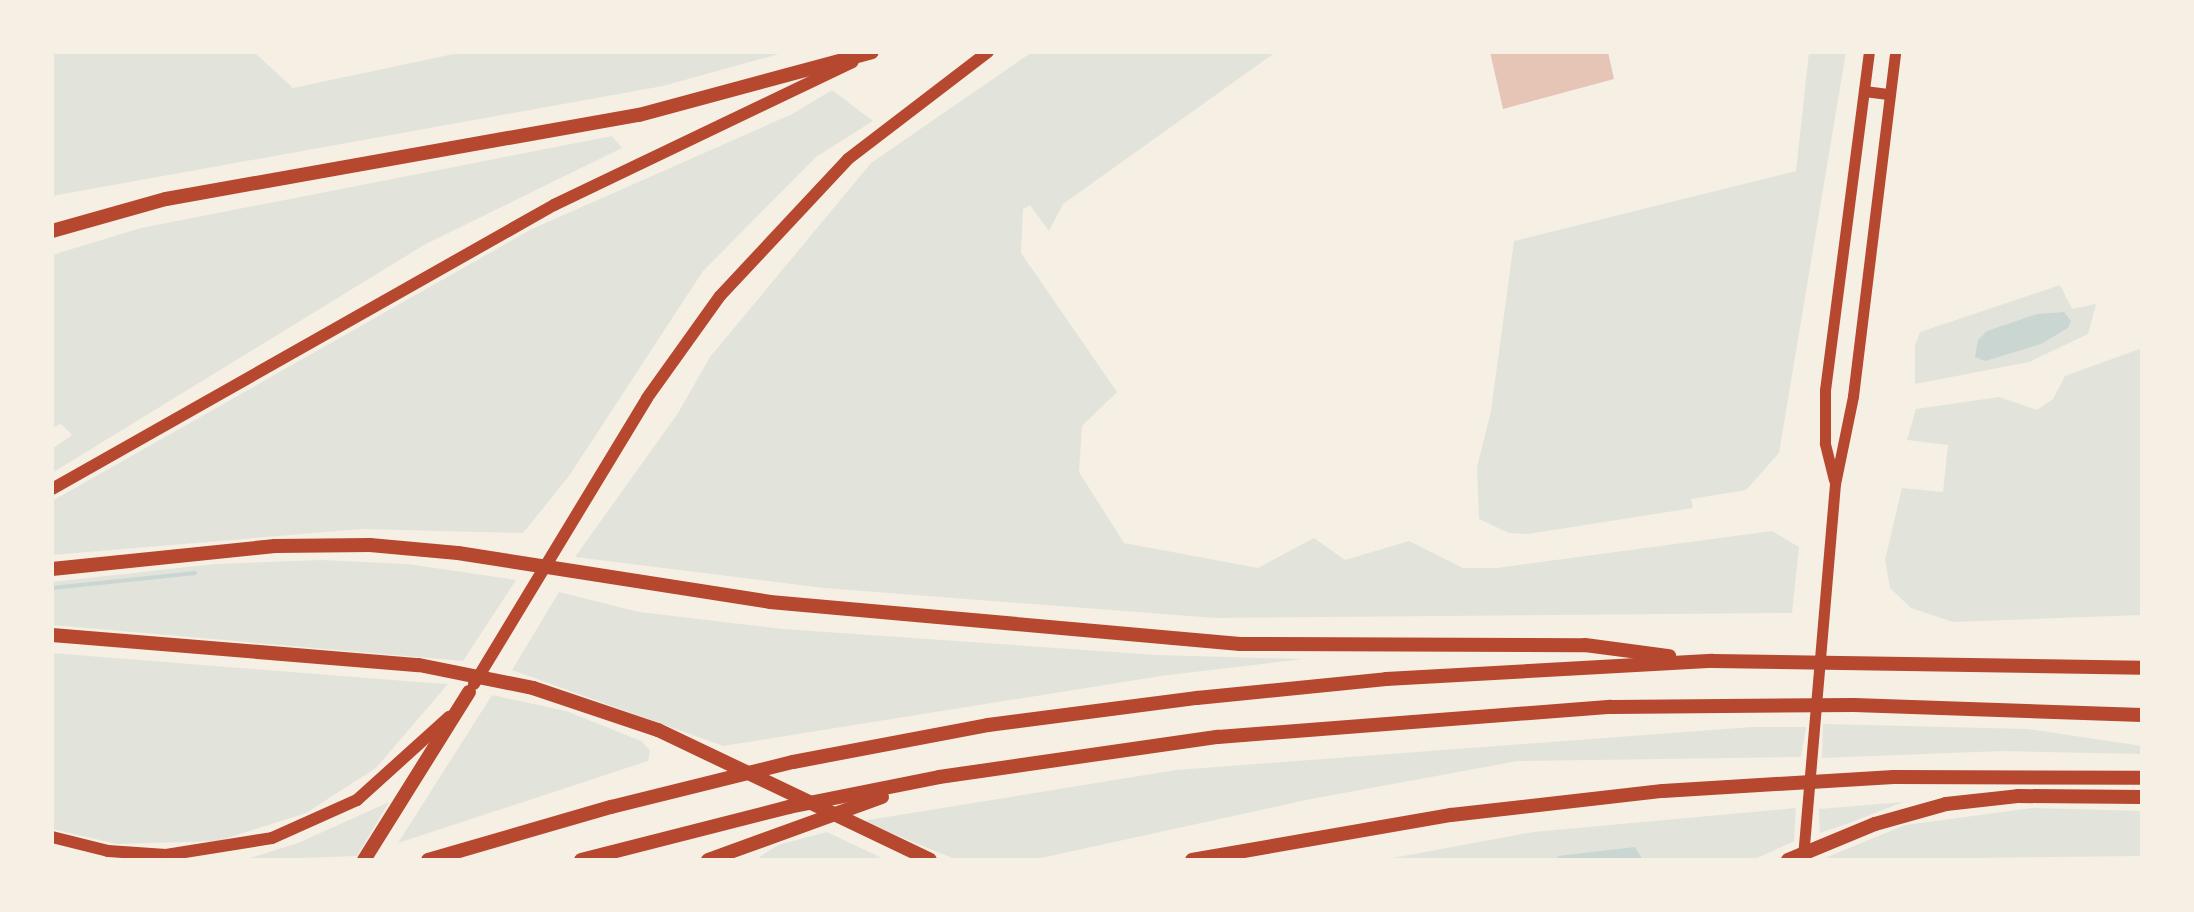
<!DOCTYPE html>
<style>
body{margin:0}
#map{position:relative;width:2194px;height:912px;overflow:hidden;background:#f6efe4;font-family:Karla,sans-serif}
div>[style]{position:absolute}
.green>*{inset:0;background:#e2e4dc}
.water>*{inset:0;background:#c9d6d2}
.stream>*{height:4px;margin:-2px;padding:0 2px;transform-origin:2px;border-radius:2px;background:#c9d6d2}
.building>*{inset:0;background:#e6c5b7}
.secondary>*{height:11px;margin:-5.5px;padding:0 5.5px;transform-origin:5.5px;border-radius:5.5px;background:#b5482f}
.primary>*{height:12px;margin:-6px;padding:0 6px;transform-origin:6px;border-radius:6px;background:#b5482f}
.motorway>*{height:14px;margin:-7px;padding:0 7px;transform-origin:7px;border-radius:7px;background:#b5482f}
span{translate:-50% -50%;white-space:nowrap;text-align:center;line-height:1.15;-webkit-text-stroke:6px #f6efe4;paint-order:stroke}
.frame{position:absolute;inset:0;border:54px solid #f6efe4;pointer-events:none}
</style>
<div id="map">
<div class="green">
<div style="clip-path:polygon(52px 52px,254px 52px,293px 88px,463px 52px,786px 52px,663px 86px,52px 196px)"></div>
<div style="clip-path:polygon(1032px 52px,1276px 52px,1063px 204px,1049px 231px,1030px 205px,1023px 209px,1021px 253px,1117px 392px,1082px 426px,1079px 472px,1124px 543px,1258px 568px,1314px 538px,1345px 560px,1409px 541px,1463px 568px,1497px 568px,1772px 531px,1799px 547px,1792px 613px,1215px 618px,824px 588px,575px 557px,678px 413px,710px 357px,871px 163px)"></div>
<div style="clip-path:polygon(1809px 52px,1846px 52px,1779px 453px,1746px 490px,1691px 499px,1693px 508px,1528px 534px,1509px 533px,1479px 519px,1477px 467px,1491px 411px,1514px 241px,1796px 171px)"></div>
<div style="clip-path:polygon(832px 90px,873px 121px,816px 157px,703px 271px,569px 476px,523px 533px,362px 529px,52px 555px,52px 501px,532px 229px,792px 114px)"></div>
<div style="clip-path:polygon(612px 136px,622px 148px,424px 245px,52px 473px,52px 449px,72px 435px,61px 424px,52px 428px,52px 255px,141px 228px)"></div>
<div style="clip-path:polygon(2060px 285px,2072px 309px,2096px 304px,2088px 334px,2029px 362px,1915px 384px,1915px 345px,1920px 332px)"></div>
<div style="clip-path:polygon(2142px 348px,2142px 615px,1953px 622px,1911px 608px,1890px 588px,1885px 560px,1902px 488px,1943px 492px,1948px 445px,1907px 440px,1916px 409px,1999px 397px,2037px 410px,2053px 399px,2065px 376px)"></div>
<div style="clip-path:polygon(321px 560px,408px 564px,516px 580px,463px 661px,52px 625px,52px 582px,215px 564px)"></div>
<div style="clip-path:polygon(559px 592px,639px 612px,783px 629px,1157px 655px,1303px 659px,1161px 676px,723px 746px,512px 670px)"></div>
<div style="clip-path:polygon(52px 653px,418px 682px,448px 684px,376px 768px,306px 813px,218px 841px,117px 844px,52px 829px)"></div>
<div style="clip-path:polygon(492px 695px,566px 711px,641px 741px,650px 750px,648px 761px,398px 843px)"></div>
<div style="clip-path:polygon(1823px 724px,2028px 729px,2142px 746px,2142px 754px,2002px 751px,1822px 758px)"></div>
<div style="clip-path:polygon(1752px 727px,1806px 727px,1801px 757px,1518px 761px,1311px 799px,1032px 860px,957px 860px,862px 821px,1176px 770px)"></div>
<div style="clip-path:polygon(389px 802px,357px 856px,244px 860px,298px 843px)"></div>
<div style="clip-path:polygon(1903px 802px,1847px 824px,1820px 833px,1819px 809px)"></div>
<div style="clip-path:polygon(1796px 808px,1794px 841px,1753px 860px,1382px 860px,1533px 832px)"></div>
<div style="clip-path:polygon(2032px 808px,2142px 811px,2142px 856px,1820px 860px,1905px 825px)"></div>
<div style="clip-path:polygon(827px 832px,886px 860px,755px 860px,778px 845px)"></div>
</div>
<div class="water">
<div style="clip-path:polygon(2064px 312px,2071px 321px,2068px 328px,2041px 344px,1985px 361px,1975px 357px,1978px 340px,1987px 331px,2037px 314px)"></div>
<div style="clip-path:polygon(1635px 847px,1643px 860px,1557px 860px,1558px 856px)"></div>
</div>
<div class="stream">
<div style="left:52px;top:588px;width:144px;rotate:-6deg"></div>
</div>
<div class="building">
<div style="clip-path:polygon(1490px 52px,1608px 52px,1614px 79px,1503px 109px)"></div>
</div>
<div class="secondary">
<div style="left:1864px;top:91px;width:26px;rotate:7deg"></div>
<div style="left:1834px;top:480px;width:38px;rotate:-104deg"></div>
<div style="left:1825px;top:443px;width:53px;rotate:-90deg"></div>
<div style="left:1825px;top:390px;width:341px;rotate:-82.6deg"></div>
<div style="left:1803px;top:857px;width:374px;rotate:-85.1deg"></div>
<div style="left:1835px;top:484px;width:90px;rotate:-78.4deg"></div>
<div style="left:1853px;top:396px;width:347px;rotate:-83deg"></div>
</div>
<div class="primary">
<div style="left:52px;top:489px;width:577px;rotate:-29.5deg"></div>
<div style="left:554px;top:205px;width:331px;rotate:-25.6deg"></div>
<div style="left:474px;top:684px;width:334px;rotate:-58.8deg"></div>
<div style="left:647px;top:398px;width:125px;rotate:-54.4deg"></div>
<div style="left:720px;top:296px;width:187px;rotate:-46.9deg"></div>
<div style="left:848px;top:159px;width:176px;rotate:-37.4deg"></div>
<div style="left:52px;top:837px;width:58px;rotate:14deg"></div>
<div style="left:108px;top:851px;width:58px;rotate:3.9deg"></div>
<div style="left:166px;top:855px;width:107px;rotate:-9.1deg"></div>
<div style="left:272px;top:838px;width:93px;rotate:-24.1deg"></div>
<div style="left:357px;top:800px;width:124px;rotate:-42.1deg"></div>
</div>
<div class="motorway">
<div style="left:52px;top:231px;width:118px;rotate:-15.7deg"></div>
<div style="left:166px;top:199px;width:480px;rotate:-10.1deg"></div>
<div style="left:639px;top:115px;width:241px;rotate:-15.1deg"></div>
<div style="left:52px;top:569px;width:224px;rotate:-5.9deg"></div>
<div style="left:275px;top:546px;width:95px;rotate:-0.6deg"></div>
<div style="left:370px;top:545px;width:88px;rotate:5.2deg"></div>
<div style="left:458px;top:553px;width:316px;rotate:8.9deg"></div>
<div style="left:770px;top:602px;width:472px;rotate:5.1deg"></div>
<div style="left:1240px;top:644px;width:345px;rotate:0.2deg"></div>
<div style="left:1585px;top:645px;width:85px;rotate:7.5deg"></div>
<div style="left:52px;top:635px;width:368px;rotate:4.7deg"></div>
<div style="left:419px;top:665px;width:116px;rotate:11.4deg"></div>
<div style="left:533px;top:688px;width:132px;rotate:18.6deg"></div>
<div style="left:658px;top:730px;width:301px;rotate:25.5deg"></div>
<div style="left:364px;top:860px;width:198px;rotate:-58deg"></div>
<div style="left:428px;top:860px;width:191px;rotate:-16.2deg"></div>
<div style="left:611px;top:807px;width:187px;rotate:-13.9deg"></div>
<div style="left:793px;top:762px;width:198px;rotate:-10.7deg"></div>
<div style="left:988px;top:725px;width:211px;rotate:-7.4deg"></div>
<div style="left:1197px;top:698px;width:190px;rotate:-5.7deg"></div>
<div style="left:1386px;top:679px;width:327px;rotate:-3.2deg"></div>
<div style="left:1713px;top:661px;width:429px;rotate:0.9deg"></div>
<div style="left:581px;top:860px;width:215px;rotate:-14.3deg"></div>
<div style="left:789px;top:807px;width:153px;rotate:-11.3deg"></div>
<div style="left:939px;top:777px;width:282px;rotate:-8.2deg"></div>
<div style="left:1218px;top:737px;width:394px;rotate:-4.4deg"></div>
<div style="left:1611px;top:707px;width:243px;rotate:-0.5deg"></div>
<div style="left:1854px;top:705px;width:288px;rotate:2deg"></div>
<div style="left:708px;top:860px;width:185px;rotate:-19.9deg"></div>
<div style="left:1192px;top:860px;width:263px;rotate:-9.9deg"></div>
<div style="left:1451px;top:815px;width:213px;rotate:-6.5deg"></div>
<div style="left:1663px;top:791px;width:231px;rotate:-3.5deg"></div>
<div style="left:1894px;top:777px;width:248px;rotate:0.2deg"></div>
<div style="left:1788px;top:860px;width:94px;rotate:-22.5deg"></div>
<div style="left:1875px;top:824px;width:74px;rotate:-15.7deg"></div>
<div style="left:1946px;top:804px;width:72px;rotate:-6.3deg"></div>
<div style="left:2018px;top:796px;width:124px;rotate:0.5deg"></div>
</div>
<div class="frame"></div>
</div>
